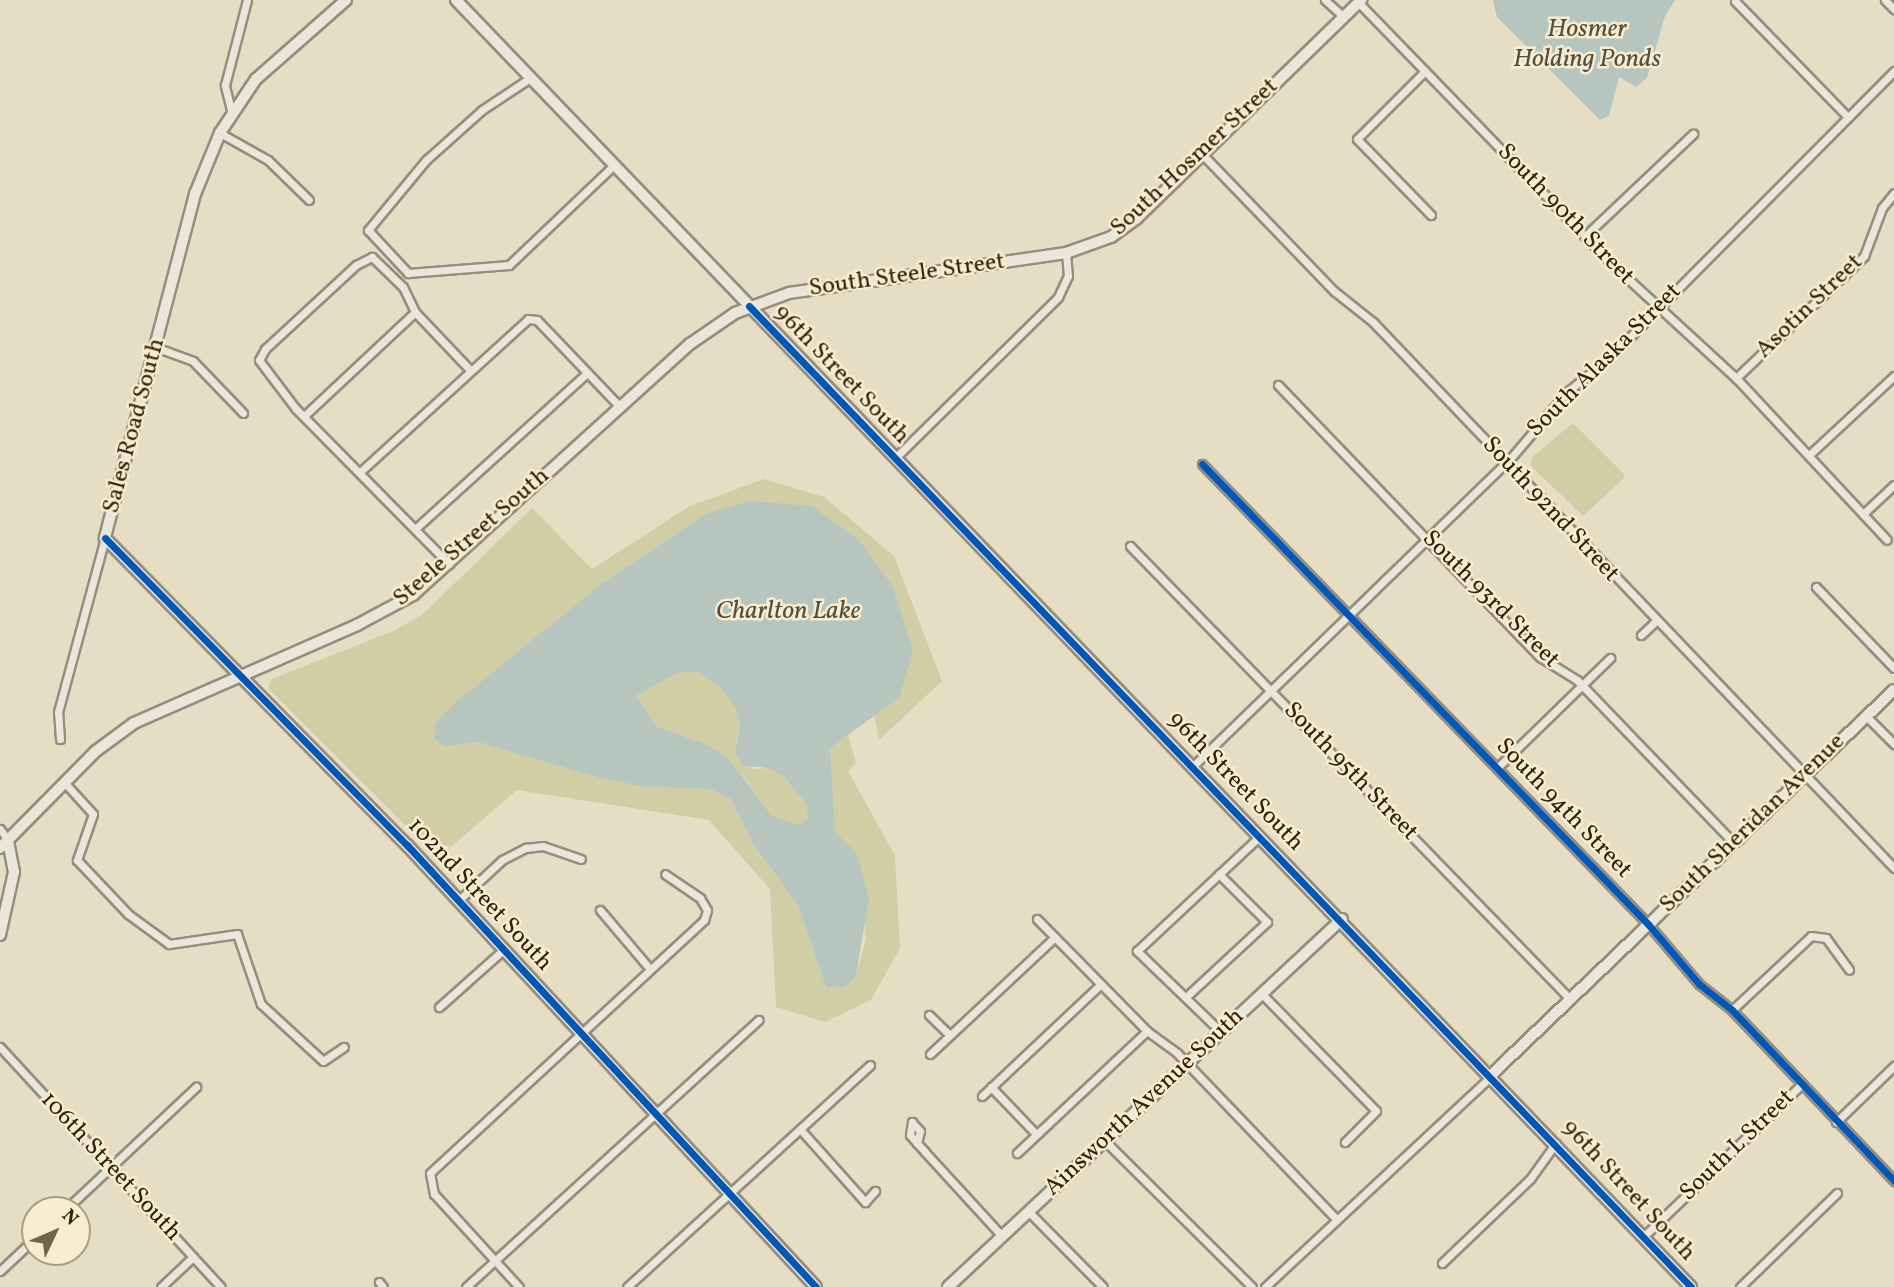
<!DOCTYPE html>
<style>
body{margin:0}
#map{position:relative;width:1894px;height:1287px;overflow:hidden;background:#e6ddc5;font-family:Vollkorn,serif}
div>[style]{position:absolute}
.green>*{inset:0;background:#d1cea5}
.water>*{inset:0;background:#b6c5bd}
.roads{filter:drop-shadow(2px 0 #958e7e) drop-shadow(-2px 0 #958e7e) drop-shadow(0 2px #958e7e) drop-shadow(0 -2px #958e7e)}
.street>*{height:7px;margin:-3.5px;padding:0 3.5px;transform-origin:3.5px;border-radius:3.5px;background:#eae6d9}
.secondary>*{height:10px;margin:-5px;padding:0 5px;transform-origin:5px;border-radius:5px;background:#eae6d9}
.cycleway>*{height:7px;margin:-3.5px;padding:0 3.5px;transform-origin:3.5px;border-radius:3.5px;background:#0057b8}
span{translate:-50% -50%;white-space:nowrap;text-align:center;line-height:1.15;-webkit-text-stroke:5px #f8edd0;paint-order:stroke}
.street-label{font-size:24px;color:#332207}
.water-label{font-size:26px;color:#54503d;font-style:italic}
.north{position:absolute;left:21px;top:1196px;width:70px;height:70px;box-sizing:border-box;background:#f8edd0;border:2px solid #a99c80;border-radius:50%;rotate:46deg;font-size:19px;font-weight:700;line-height:28px;text-align:center;color:#332207}
.north::after{content:'';display:block;margin:auto;width:24px;height:32px;background:#72634a;clip-path:polygon(50% 0,100% 100%,50% 72%,0 100%)}
</style>
<div id="map">
<div class="green">
<div style="clip-path:polygon(1573px 423px,1623px 473px,1624px 478px,1583px 516px,1530px 465px,1532px 457px)"></div>
<div style="clip-path:polygon(764px 479px,824px 497px,894px 556px,942px 681px,879px 740px,874px 714px,899px 698px,705px 514px,600px 585px,458px 700px,446px 746px,478px 742px,646px 787px,710px 789px,731px 799px,753px 844px,798px 905px,826px 986px,844px 987px,856px 976px,866px 939px,856px 852px,835px 832px,830px 771px,830px 748px,847px 732px,856px 763px,848px 771px,895px 856px,900px 948px,871px 1000px,825px 1022px,776px 1007px,770px 889px,709px 820px,517px 790px,438px 858px,268px 688px,272px 679px,393px 631px,422px 615px,532px 508px,592px 569px,690px 506px)"></div>
<div style="clip-path:polygon(679px 672px,698px 672px,720px 687px,735px 707px,740px 726px,736px 742px,752px 769px,769px 768px,784px 777px,806px 803px,808px 818px,799px 825px,772px 816px,744px 778px,706px 744px,657px 727px,636px 696px)"></div>
</div>
<div class="water">
<div style="clip-path:polygon(1493px 0,1675px 0,1665px 16px,1647px 78px,1636px 87px,1619px 77px,1609px 116px,1600px 120px,1497px 17px)"></div>
<div style="clip-path:polygon(evenodd,750px 501px,812px 506px,860px 541px,892px 585px,913px 651px,899px 698px,830px 748px,835px 832px,856px 852px,869px 898px,856px 976px,844px 987px,826px 987px,798px 905px,753px 844px,731px 799px,710px 789px,646px 787px,601px 778px,478px 742px,446px 746px,434px 739px,436px 723px,458px 700px,600px 585px,705px 514px,750px 501px,679px 672px,698px 672px,720px 687px,735px 707px,740px 726px,735px 753px,743px 766px,769px 768px,784px 777px,806px 803px,808px 818px,799px 825px,772px 816px,728px 758px,706px 744px,657px 727px,636px 696px,679px 672px)"></div>
</div>
<div class="roads">
<div class="street">
<div style="left:1325px;top:0;width:25px;rotate:42deg"></div>
<div style="left:1885px;top:0;width:13px;rotate:45deg"></div>
<div style="left:1735px;top:1px;width:162px;rotate:45.8deg"></div>
<div style="left:1359px;top:3px;width:365px;rotate:45.9deg"></div>
<div style="left:1613px;top:265px;width:167px;rotate:42.6deg"></div>
<div style="left:1736px;top:378px;width:221px;rotate:47deg"></div>
<div style="left:1425px;top:71px;width:96px;rotate:135deg"></div>
<div style="left:1357px;top:139px;width:106px;rotate:45.8deg"></div>
<div style="left:530px;top:78px;width:58px;rotate:146.3deg"></div>
<div style="left:482px;top:110px;width:75px;rotate:138.2deg"></div>
<div style="left:426px;top:160px;width:91px;rotate:129.6deg"></div>
<div style="left:368px;top:230px;width:59px;rotate:47.1deg"></div>
<div style="left:408px;top:273px;width:101px;rotate:-4.5deg"></div>
<div style="left:509px;top:265px;width:145px;rotate:-43.6deg"></div>
<div style="left:232px;top:114px;width:30px;rotate:-104deg"></div>
<div style="left:225px;top:85px;width:88px;rotate:-75.5deg"></div>
<div style="left:220px;top:133px;width:55px;rotate:29.4deg"></div>
<div style="left:268px;top:160px;width:57px;rotate:44.3deg"></div>
<div style="left:1203px;top:155px;width:189px;rotate:46.1deg"></div>
<div style="left:1334px;top:291px;width:50px;rotate:38.5deg"></div>
<div style="left:1373px;top:322px;width:755px;rotate:46.34deg"></div>
<div style="left:1585px;top:236px;width:149px;rotate:-43.4deg"></div>
<div style="left:155px;top:347px;width:40px;rotate:20.2deg"></div>
<div style="left:193px;top:361px;width:72px;rotate:46.1deg"></div>
<div style="left:1736px;top:378px;width:177px;rotate:-43.6deg"></div>
<div style="left:1864px;top:256px;width:51px;rotate:-69.4deg"></div>
<div style="left:1882px;top:208px;width:19px;rotate:-51deg"></div>
<div style="left:1278px;top:385px;width:378px;rotate:46.1deg"></div>
<div style="left:1540px;top:657px;width:44px;rotate:31.9deg"></div>
<div style="left:1577px;top:680px;width:226px;rotate:46.1deg"></div>
<div style="left:304px;top:416px;width:152px;rotate:-43.1deg"></div>
<div style="left:1809px;top:455px;width:116px;rotate:-42.9deg"></div>
<div style="left:895px;top:458px;width:229px;rotate:-44.6deg"></div>
<div style="left:1058px;top:297px;width:23px;rotate:-65deg"></div>
<div style="left:1068px;top:276px;width:23px;rotate:-95deg"></div>
<div style="left:1202px;top:464px;width:641px;rotate:45.89deg"></div>
<div style="left:1648px;top:924px;width:79px;rotate:49.6deg"></div>
<div style="left:1699px;top:984px;width:42px;rotate:38.2deg"></div>
<div style="left:1732px;top:1010px;width:236px;rotate:46.5deg"></div>
<div style="left:360px;top:472px;width:227px;rotate:-42.3deg"></div>
<div style="left:528px;top:319px;width:9px;rotate:6deg"></div>
<div style="left:537px;top:320px;width:120px;rotate:46.3deg"></div>
<div style="left:1863px;top:514px;width:42px;rotate:-43.1deg"></div>
<div style="left:415px;top:529px;width:232px;rotate:-42.2deg"></div>
<div style="left:1130px;top:546px;width:632px;rotate:45.83deg"></div>
<div style="left:449px;top:564px;width:218px;rotate:-134.6deg"></div>
<div style="left:296px;top:409px;width:61px;rotate:-127.1deg"></div>
<div style="left:259px;top:360px;width:13px;rotate:-61deg"></div>
<div style="left:265px;top:349px;width:124px;rotate:-42.7deg"></div>
<div style="left:356px;top:265px;width:18px;rotate:-27deg"></div>
<div style="left:372px;top:257px;width:43px;rotate:44.1deg"></div>
<div style="left:403px;top:287px;width:28px;rotate:64deg"></div>
<div style="left:415px;top:312px;width:80px;rotate:46.5deg"></div>
<div style="left:1816px;top:587px;width:112px;rotate:46.1deg"></div>
<div style="left:1641px;top:635px;width:21px;rotate:-43deg"></div>
<div style="left:1866px;top:716px;width:40px;rotate:45deg"></div>
<div style="left:60px;top:739px;width:27px;rotate:-94deg"></div>
<div style="left:58px;top:712px;width:180px;rotate:-74.9deg"></div>
<div style="left:1193px;top:766px;width:441px;rotate:-44.1deg"></div>
<div style="left:1510px;top:459px;width:88px;rotate:-49.6deg"></div>
<div style="left:1567px;top:392px;width:53px;rotate:-38.8deg"></div>
<div style="left:1608px;top:359px;width:406px;rotate:-45.2deg"></div>
<div style="left:1497px;top:768px;width:158px;rotate:-44.2deg"></div>
<div style="left:64px;top:782px;width:43px;rotate:47.8deg"></div>
<div style="left:93px;top:814px;width:49px;rotate:109.2deg"></div>
<div style="left:77px;top:860px;width:74px;rotate:46.6deg"></div>
<div style="left:128px;top:914px;width:51px;rotate:36.2deg"></div>
<div style="left:169px;top:944px;width:69px;rotate:-8.4deg"></div>
<div style="left:237px;top:934px;width:74px;rotate:71.1deg"></div>
<div style="left:261px;top:1004px;width:84px;rotate:42.6deg"></div>
<div style="left:323px;top:1061px;width:25px;rotate:-34deg"></div>
<div style="left:0;top:829px;width:14px;rotate:54deg"></div>
<div style="left:459px;top:900px;width:59px;rotate:-42.9deg"></div>
<div style="left:502px;top:860px;width:27px;rotate:-27deg"></div>
<div style="left:526px;top:848px;width:17px;rotate:-7deg"></div>
<div style="left:543px;top:846px;width:40px;rotate:18.9deg"></div>
<div style="left:600px;top:910px;width:77px;rotate:49.7deg"></div>
<div style="left:1037px;top:919px;width:157px;rotate:45.5deg"></div>
<div style="left:1147px;top:1031px;width:37px;rotate:36deg"></div>
<div style="left:1177px;top:1053px;width:231px;rotate:46.2deg"></div>
<div style="left:1262px;top:994px;width:163px;rotate:45.7deg"></div>
<div style="left:1376px;top:1111px;width:44px;rotate:135deg"></div>
<div style="left:1187px;top:996px;width:109px;rotate:-42.8deg"></div>
<div style="left:1267px;top:922px;width:68px;rotate:-135deg"></div>
<div style="left:439px;top:1007px;width:87px;rotate:-41.7deg"></div>
<div style="left:1732px;top:1010px;width:108px;rotate:-43.1deg"></div>
<div style="left:1811px;top:936px;width:15px;rotate:8deg"></div>
<div style="left:1826px;top:938px;width:39px;rotate:54deg"></div>
<div style="left:929px;top:1015px;width:29px;rotate:44deg"></div>
<div style="left:1221px;top:1032px;width:117px;rotate:-136deg"></div>
<div style="left:1137px;top:951px;width:168px;rotate:-43.1deg"></div>
<div style="left:0;top:1047px;width:326px;rotate:47.4deg"></div>
<div style="left:930px;top:1054px;width:171px;rotate:-43.1deg"></div>
<div style="left:991px;top:1087px;width:65px;rotate:46.2deg"></div>
<div style="left:982px;top:1096px;width:163px;rotate:-43.3deg"></div>
<div style="left:1836px;top:1122px;width:81px;rotate:-44deg"></div>
<div style="left:800px;top:1129px;width:98px;rotate:48.3deg"></div>
<div style="left:865px;top:1202px;width:15px;rotate:-48deg"></div>
<div style="left:1105px;top:1141px;width:207px;rotate:44.8deg"></div>
<div style="left:917px;top:1143px;width:12px;rotate:-76deg"></div>
<div style="left:920px;top:1131px;width:12px;rotate:-132deg"></div>
<div style="left:912px;top:1122px;width:13px;rotate:99deg"></div>
<div style="left:910px;top:1135px;width:11px;rotate:49deg"></div>
<div style="left:917px;top:1143px;width:12px;rotate:48deg"></div>
<div style="left:925px;top:1152px;width:114px;rotate:47.5deg"></div>
<div style="left:1017px;top:1153px;width:178px;rotate:-43.2deg"></div>
<div style="left:65px;top:1210px;width:180px;rotate:-43.2deg"></div>
<div style="left:1029px;top:1212px;width:105px;rotate:45.4deg"></div>
<div style="left:1644px;top:1236px;width:218px;rotate:-43.9deg"></div>
<div style="left:1442px;top:1263px;width:122px;rotate:-43.7deg"></div>
<div style="left:1530px;top:1179px;width:44px;rotate:-54.2deg"></div>
<div style="left:0;top:1271px;width:48px;rotate:-43.3deg"></div>
<div style="left:379px;top:1282px;width:6px;rotate:51deg"></div>
<div style="left:161px;top:1287px;width:44px;rotate:-43.2deg"></div>
<div style="left:466px;top:1287px;width:396px;rotate:-42.4deg"></div>
<div style="left:519px;top:1287px;width:126px;rotate:-132.4deg"></div>
<div style="left:434px;top:1194px;width:21px;rotate:-101deg"></div>
<div style="left:430px;top:1173px;width:373px;rotate:-42.7deg"></div>
<div style="left:704px;top:920px;width:10px;rotate:-73deg"></div>
<div style="left:707px;top:910px;width:14px;rotate:-120deg"></div>
<div style="left:700px;top:898px;width:42px;rotate:-145.6deg"></div>
<div style="left:627px;top:1287px;width:329px;rotate:-42.4deg"></div>
<div style="left:1265px;top:1287px;width:309px;rotate:-43deg"></div>
<div style="left:1740px;top:1287px;width:135px;rotate:-44.1deg"></div>
</div>
<div class="secondary">
<div style="left:346px;top:0;width:120px;rotate:138.7deg"></div>
<div style="left:256px;top:79px;width:65px;rotate:123.7deg"></div>
<div style="left:220px;top:133px;width:66px;rotate:112.3deg"></div>
<div style="left:195px;top:194px;width:356px;rotate:104.7deg"></div>
<div style="left:105px;top:538px;width:431px;rotate:45.5deg"></div>
<div style="left:407px;top:845px;width:602px;rotate:47.22deg"></div>
<div style="left:456px;top:0;width:1784px;rotate:46.18deg"></div>
<div style="left:0;top:848px;width:136px;rotate:-45.3deg"></div>
<div style="left:96px;top:751px;width:47px;rotate:-36.4deg"></div>
<div style="left:134px;top:723px;width:244px;rotate:-23.7deg"></div>
<div style="left:357px;top:625px;width:64px;rotate:-28.2deg"></div>
<div style="left:413px;top:595px;width:374px;rotate:-42.2deg"></div>
<div style="left:690px;top:344px;width:55px;rotate:-34.6deg"></div>
<div style="left:735px;top:313px;width:58px;rotate:-20.3deg"></div>
<div style="left:789px;top:293px;width:280px;rotate:-8.2deg"></div>
<div style="left:1066px;top:253px;width:48px;rotate:-19.6deg"></div>
<div style="left:1111px;top:237px;width:32px;rotate:-36deg"></div>
<div style="left:1137px;top:218px;width:313px;rotate:-44.2deg"></div>
<div style="left:0;top:935px;width:65px;rotate:-77.5deg"></div>
<div style="left:14px;top:872px;width:33px;rotate:-101deg"></div>
<div style="left:1491px;top:1075px;width:557px;rotate:-43.69deg"></div>
<div style="left:948px;top:1287px;width:539px;rotate:-43.05deg"></div>
</div>
</div>
<div class="cycleway">
<div style="left:749px;top:306px;width:1360px;rotate:46.16deg"></div>
<div style="left:1202px;top:464px;width:641px;rotate:45.89deg"></div>
<div style="left:1648px;top:924px;width:79px;rotate:49.6deg"></div>
<div style="left:1699px;top:984px;width:42px;rotate:38.2deg"></div>
<div style="left:1732px;top:1010px;width:236px;rotate:46.5deg"></div>
<div style="left:105px;top:538px;width:431px;rotate:45.5deg"></div>
<div style="left:407px;top:845px;width:602px;rotate:47.22deg"></div>
</div>
<div class="street-label">
<span style="left:1195px;top:158px;rotate:-43deg">South Hosmer Street</span>
<span style="left:1565px;top:215px;rotate:46deg">South 90th Street</span>
<span style="left:907px;top:276px;rotate:-8deg">South Steele Street</span>
<span style="left:1810px;top:307px;rotate:-44deg">Asotin Street</span>
<span style="left:1605px;top:361px;rotate:-45deg">South Alaska Street</span>
<span style="left:841px;top:375px;rotate:46deg">96th Street South</span>
<span style="left:135px;top:426px;rotate:-75deg">Sales Road South</span>
<span style="left:1550px;top:510px;rotate:47deg">South 92nd Street</span>
<span style="left:472px;top:538px;rotate:-41deg">Steele Street South</span>
<span style="left:1490px;top:600px;rotate:45deg">South 93rd Street</span>
<span style="left:1350px;top:772px;rotate:46deg">South 95th Street</span>
<span style="left:1235px;top:782px;rotate:46deg">96th Street South</span>
<span style="left:1563px;top:809px;rotate:46deg">South 94th Street</span>
<span style="left:1753px;top:824px;rotate:-44deg">South Sheridan Avenue</span>
<span style="left:479px;top:895px;rotate:47deg">102nd Street South</span>
<span style="left:1145px;top:1103px;rotate:-43deg">Ainsworth Avenue South</span>
<span style="left:1738px;top:1146px;rotate:-44deg">South L Street</span>
<span style="left:110px;top:1167px;rotate:47deg">106th Street South</span>
<span style="left:1628px;top:1191px;rotate:47deg">96th Street South</span>
</div>
<div class="water-label">
<span style="left:1587px;top:45px">Hosmer<br>Holding Ponds</span>
<span style="left:788px;top:612px">Charlton Lake</span>
</div>
<div class="north">N</div>
</div>
